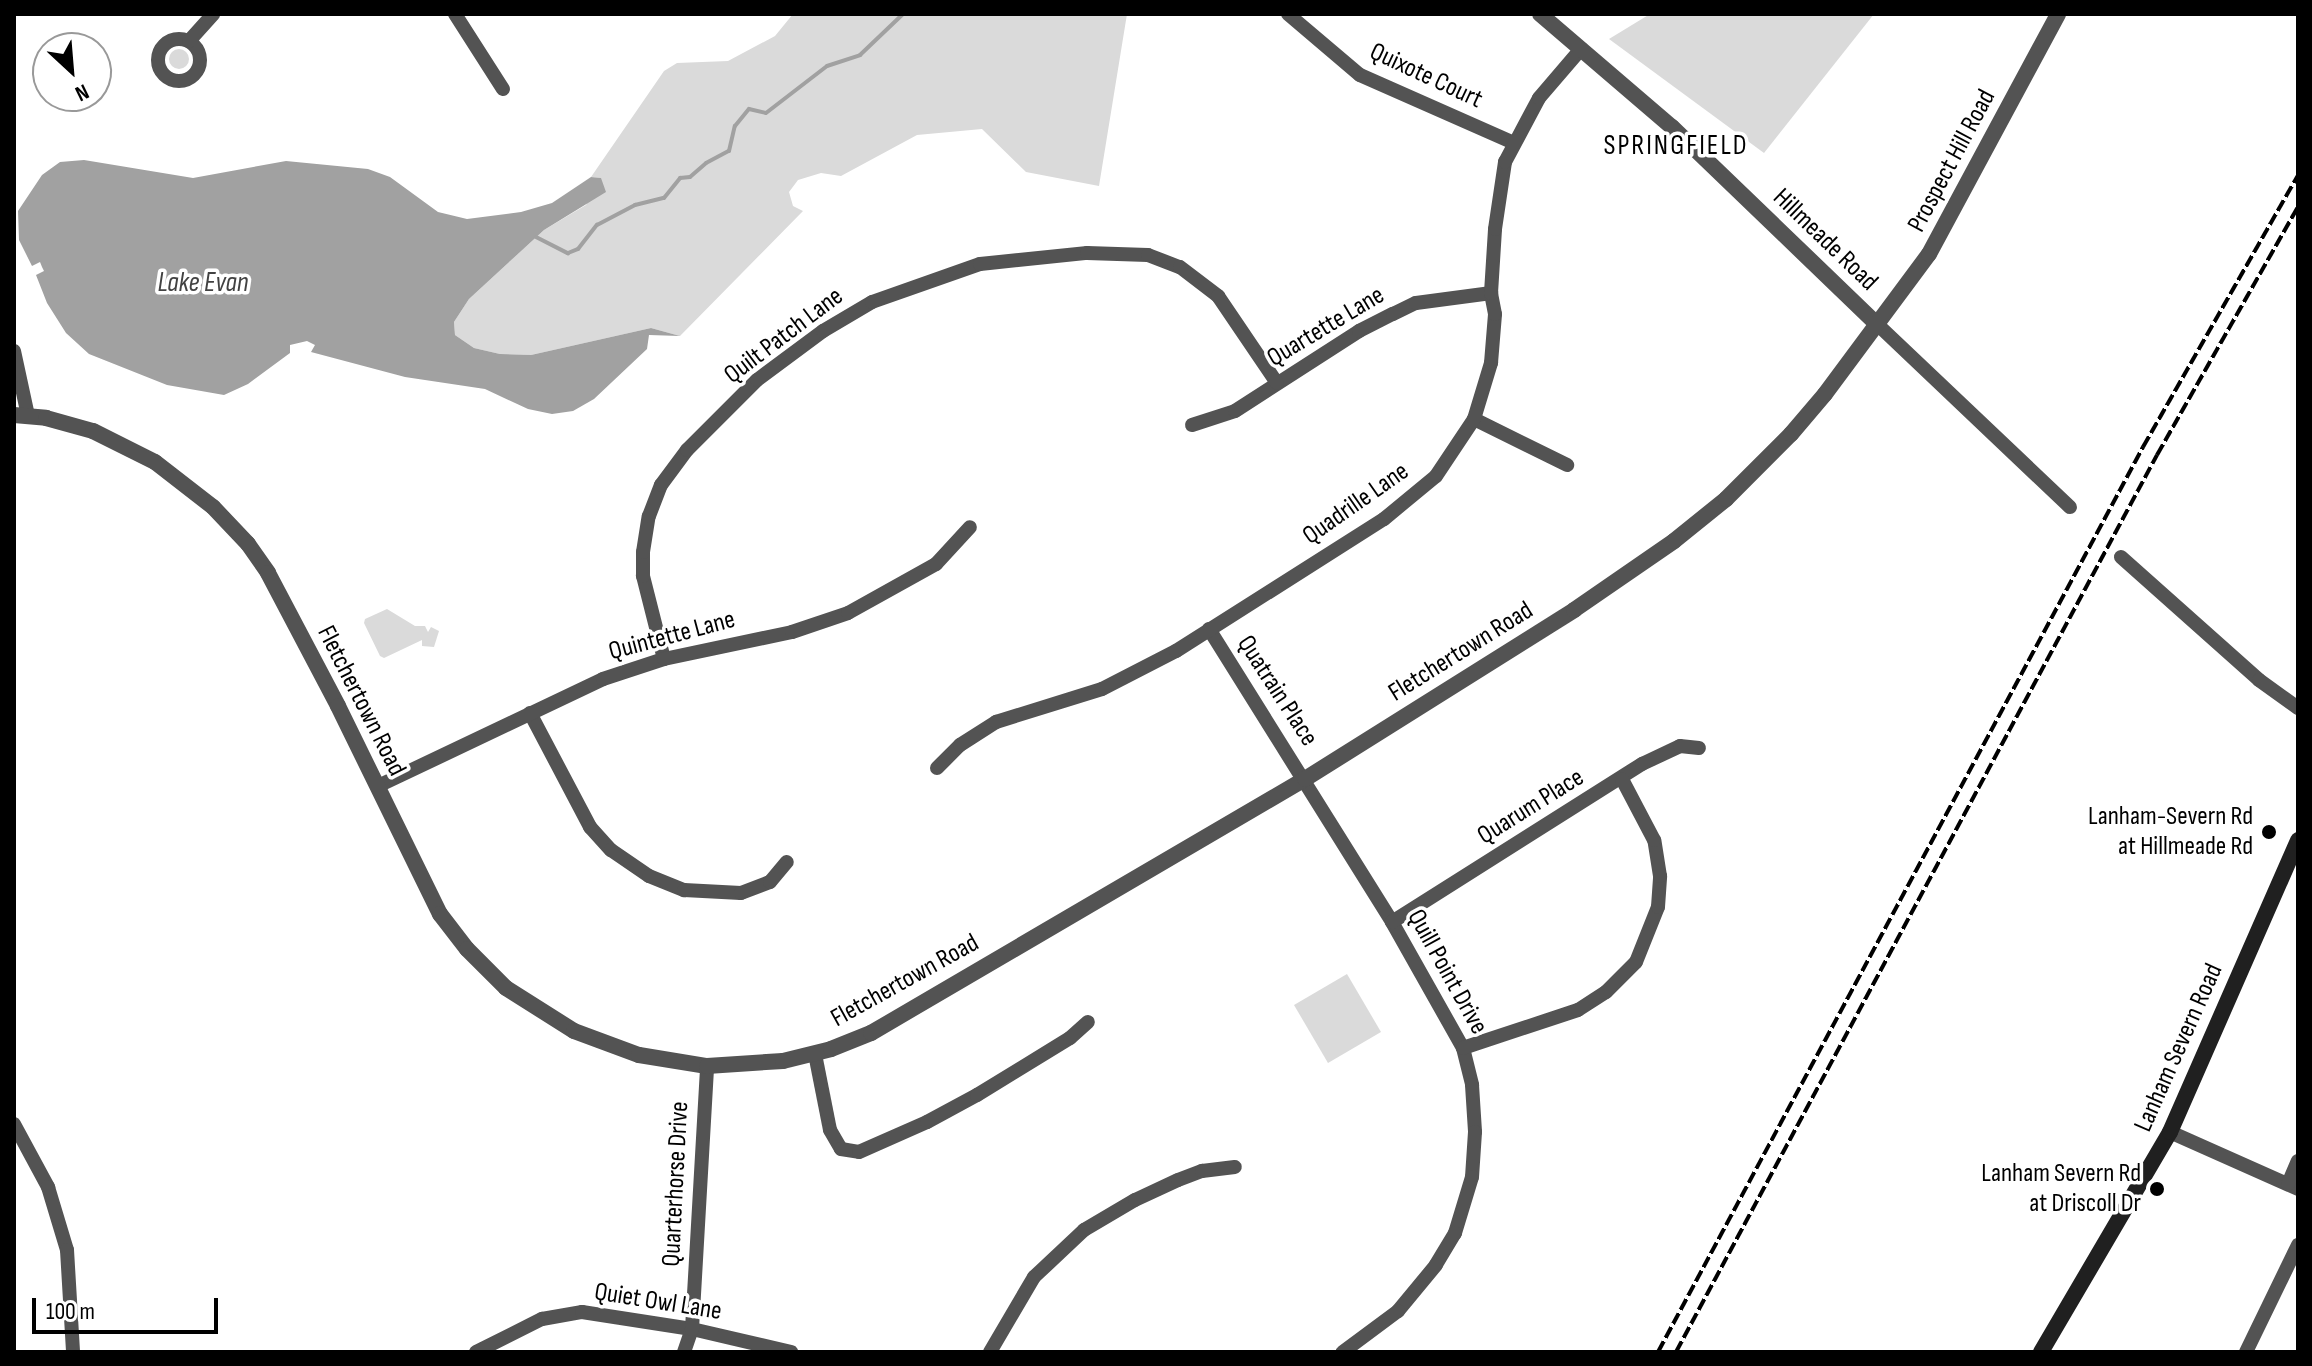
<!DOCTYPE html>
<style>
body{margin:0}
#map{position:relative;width:2312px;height:1366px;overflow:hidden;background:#fff;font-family:"Sofia Sans Condensed",sans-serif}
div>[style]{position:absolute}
.green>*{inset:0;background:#dadada}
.round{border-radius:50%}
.water>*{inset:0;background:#a1a1a1}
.stream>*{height:4px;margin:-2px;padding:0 2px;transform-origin:2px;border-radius:2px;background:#a1a1a1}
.minor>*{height:14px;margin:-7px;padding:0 7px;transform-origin:7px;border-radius:7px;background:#535353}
.minor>.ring{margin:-7px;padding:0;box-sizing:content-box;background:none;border:14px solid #535353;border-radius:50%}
.tertiary>*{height:16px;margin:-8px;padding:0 8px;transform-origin:8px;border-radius:8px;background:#535353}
.secondary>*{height:16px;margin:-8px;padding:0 8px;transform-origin:8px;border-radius:8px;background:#202020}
.rail>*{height:4px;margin-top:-2px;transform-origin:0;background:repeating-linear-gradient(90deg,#000 0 12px,transparent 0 16px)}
.dots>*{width:22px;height:22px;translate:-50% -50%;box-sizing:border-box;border:4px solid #fff;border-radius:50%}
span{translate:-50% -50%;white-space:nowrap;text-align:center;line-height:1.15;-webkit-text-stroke:7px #fff;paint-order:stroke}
.street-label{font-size:26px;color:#000}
.poi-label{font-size:26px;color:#000}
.right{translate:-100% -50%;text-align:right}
.neighbourhood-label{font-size:28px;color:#000;letter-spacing:2px}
.water-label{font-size:28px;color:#424242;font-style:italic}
.frame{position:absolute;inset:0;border:16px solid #000;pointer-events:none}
.north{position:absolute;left:32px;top:32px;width:80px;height:80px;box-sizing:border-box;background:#fff;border:2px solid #999;border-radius:50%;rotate:154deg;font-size:22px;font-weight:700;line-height:32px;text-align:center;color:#000}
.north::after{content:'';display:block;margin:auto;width:28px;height:36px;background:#000;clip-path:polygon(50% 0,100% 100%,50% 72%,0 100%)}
.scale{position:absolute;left:32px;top:1298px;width:186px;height:36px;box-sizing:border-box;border:4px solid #000;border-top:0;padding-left:10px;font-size:24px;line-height:28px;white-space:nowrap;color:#000;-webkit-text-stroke:6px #fff;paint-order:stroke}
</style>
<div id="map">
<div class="green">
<div style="clip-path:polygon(793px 14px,1127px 14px,1099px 186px,1026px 172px,982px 129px,917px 135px,841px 176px,821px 173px,798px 180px,789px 192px,793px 206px,803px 211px,680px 336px,651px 328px,531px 355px,500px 354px,474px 348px,455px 335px,454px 322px,469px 299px,544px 230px,586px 205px,601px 178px,591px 177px,664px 71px,677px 63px,728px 61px,775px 36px)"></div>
<div style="clip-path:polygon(1650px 14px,1874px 14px,1764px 153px,1609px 39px)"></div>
<div class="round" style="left:169px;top:49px;width:20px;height:20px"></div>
<div style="clip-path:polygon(387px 609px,415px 626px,425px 626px,428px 632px,431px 627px,439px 631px,434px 647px,422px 646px,422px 640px,384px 658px,380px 656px,364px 623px,365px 619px)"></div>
<div style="clip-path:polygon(1347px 974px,1381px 1032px,1328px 1063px,1294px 1005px)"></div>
</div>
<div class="water">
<div style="clip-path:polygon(84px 160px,193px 178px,286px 161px,368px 169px,390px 177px,438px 212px,467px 219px,521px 212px,552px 203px,591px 177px,601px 178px,606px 192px,544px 230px,469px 299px,454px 322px,455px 335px,474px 348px,500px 354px,531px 355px,651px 328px,680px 336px,649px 335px,647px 349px,594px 399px,573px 411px,552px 414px,528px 409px,485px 389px,405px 377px,311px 352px,315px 345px,307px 341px,290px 345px,290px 353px,248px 384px,224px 395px,167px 385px,89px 354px,66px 333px,47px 303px,36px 275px,44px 271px,42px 267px,40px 262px,32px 266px,19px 240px,18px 211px,42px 175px,60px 162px)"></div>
</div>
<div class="stream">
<div style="left:536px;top:237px;width:36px;rotate:27deg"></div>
<div style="left:568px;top:253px;width:11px;rotate:-22deg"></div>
<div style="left:578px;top:249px;width:31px;rotate:-52deg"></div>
<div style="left:597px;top:225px;width:43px;rotate:-27.8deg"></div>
<div style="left:635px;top:205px;width:30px;rotate:-14deg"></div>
<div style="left:664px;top:198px;width:26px;rotate:-51deg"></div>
<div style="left:680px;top:178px;width:10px;rotate:-6deg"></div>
<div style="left:690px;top:177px;width:21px;rotate:-41deg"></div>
<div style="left:706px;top:163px;width:26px;rotate:-28deg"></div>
<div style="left:729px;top:151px;width:26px;rotate:-77deg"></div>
<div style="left:735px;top:126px;width:22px;rotate:-51deg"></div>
<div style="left:749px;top:109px;width:17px;rotate:13deg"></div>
<div style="left:766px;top:113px;width:77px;rotate:-37.6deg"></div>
<div style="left:827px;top:66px;width:35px;rotate:-18deg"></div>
<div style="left:860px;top:55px;width:59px;rotate:-43.6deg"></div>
</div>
<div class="minor">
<div style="left:455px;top:14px;width:89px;rotate:57.4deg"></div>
<div style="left:1288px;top:14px;width:94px;rotate:40.3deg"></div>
<div style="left:1360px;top:75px;width:168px;rotate:23.8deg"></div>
<div class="ring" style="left:158px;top:39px;width:28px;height:28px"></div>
<div style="left:189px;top:41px;width:36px;rotate:-48deg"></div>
<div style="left:1877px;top:324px;width:266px;rotate:43.5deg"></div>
<div style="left:14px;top:351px;width:66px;rotate:77.8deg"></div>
<div style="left:1474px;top:419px;width:104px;rotate:26.3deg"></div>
<div style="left:1192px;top:425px;width:45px;rotate:-18deg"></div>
<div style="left:1235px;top:411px;width:148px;rotate:-32.8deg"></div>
<div style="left:1359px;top:331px;width:38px;rotate:-27deg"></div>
<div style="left:1393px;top:314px;width:25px;rotate:-26deg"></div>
<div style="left:1416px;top:303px;width:76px;rotate:-7.6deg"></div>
<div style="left:2121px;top:557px;width:185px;rotate:41.7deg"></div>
<div style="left:2259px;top:680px;width:48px;rotate:35.7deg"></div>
<div style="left:1209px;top:629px;width:345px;rotate:58deg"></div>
<div style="left:1392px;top:922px;width:145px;rotate:60.6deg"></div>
<div style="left:1463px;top:1048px;width:38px;rotate:76deg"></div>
<div style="left:1472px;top:1085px;width:47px;rotate:86.3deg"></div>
<div style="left:1475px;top:1132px;width:45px;rotate:93.8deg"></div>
<div style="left:1472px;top:1177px;width:59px;rotate:106.9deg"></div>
<div style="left:1455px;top:1233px;width:37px;rotate:121deg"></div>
<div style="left:1436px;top:1265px;width:60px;rotate:129.6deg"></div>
<div style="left:1398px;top:1311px;width:69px;rotate:143.3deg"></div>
<div style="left:664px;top:659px;width:86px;rotate:-104.2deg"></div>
<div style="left:643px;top:576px;width:24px;rotate:-90deg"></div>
<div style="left:643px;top:552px;width:36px;rotate:-81deg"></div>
<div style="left:649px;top:516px;width:33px;rotate:-69deg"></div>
<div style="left:661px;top:485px;width:44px;rotate:-53.4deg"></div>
<div style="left:687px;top:450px;width:99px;rotate:-45deg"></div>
<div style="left:757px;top:380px;width:82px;rotate:-36.6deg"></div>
<div style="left:823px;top:331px;width:57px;rotate:-30.6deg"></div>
<div style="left:872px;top:302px;width:114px;rotate:-19.4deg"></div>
<div style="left:980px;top:264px;width:108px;rotate:-5.9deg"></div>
<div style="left:1087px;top:253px;width:61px;rotate:1.9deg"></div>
<div style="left:1148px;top:255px;width:34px;rotate:21deg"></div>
<div style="left:1180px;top:267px;width:48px;rotate:37.3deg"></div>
<div style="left:1218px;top:296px;width:105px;rotate:55.9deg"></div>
<div style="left:530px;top:713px;width:129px;rotate:62.2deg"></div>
<div style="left:590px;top:827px;width:31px;rotate:48deg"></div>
<div style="left:611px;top:850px;width:46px;rotate:34.4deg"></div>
<div style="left:649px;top:876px;width:38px;rotate:22deg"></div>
<div style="left:684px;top:890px;width:57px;rotate:3deg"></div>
<div style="left:741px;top:893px;width:31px;rotate:-21deg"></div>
<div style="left:770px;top:882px;width:26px;rotate:-50deg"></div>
<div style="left:937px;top:768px;width:33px;rotate:-45deg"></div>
<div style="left:960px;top:745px;width:43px;rotate:-32.6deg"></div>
<div style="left:996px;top:722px;width:111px;rotate:-17.3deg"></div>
<div style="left:1102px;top:689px;width:83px;rotate:-27.2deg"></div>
<div style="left:1176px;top:651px;width:246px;rotate:-32.4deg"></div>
<div style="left:1384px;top:519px;width:67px;rotate:-39.6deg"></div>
<div style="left:1436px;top:476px;width:69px;rotate:-56.3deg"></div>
<div style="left:1474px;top:419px;width:59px;rotate:-73.1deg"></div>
<div style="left:1491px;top:363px;width:49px;rotate:-85.3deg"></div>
<div style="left:1495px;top:314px;width:21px;rotate:-101deg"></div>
<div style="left:1491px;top:293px;width:64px;rotate:-86.4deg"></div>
<div style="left:1495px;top:229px;width:68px;rotate:-81.5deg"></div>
<div style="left:1505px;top:162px;width:72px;rotate:-62deg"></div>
<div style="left:1539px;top:98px;width:65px;rotate:-49.4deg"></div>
<div style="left:378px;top:786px;width:249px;rotate:-25.4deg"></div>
<div style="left:603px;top:679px;width:64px;rotate:-18.2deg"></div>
<div style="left:664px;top:659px;width:131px;rotate:-11.9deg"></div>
<div style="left:792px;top:632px;width:59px;rotate:-18.7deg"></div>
<div style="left:848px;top:613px;width:101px;rotate:-29.1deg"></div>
<div style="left:936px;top:564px;width:50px;rotate:-47.4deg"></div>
<div style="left:1392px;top:922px;width:296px;rotate:-32.3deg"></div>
<div style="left:1642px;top:764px;width:42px;rotate:-25.3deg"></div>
<div style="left:1680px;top:746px;width:19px;rotate:6deg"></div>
<div style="left:1463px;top:1048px;width:121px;rotate:-18.3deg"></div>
<div style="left:1578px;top:1010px;width:33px;rotate:-33deg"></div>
<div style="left:1606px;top:992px;width:42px;rotate:-45deg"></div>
<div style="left:1636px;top:962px;width:59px;rotate:-68.2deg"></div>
<div style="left:1658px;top:907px;width:31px;rotate:-86deg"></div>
<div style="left:1660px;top:876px;width:36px;rotate:-99deg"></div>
<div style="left:1654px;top:840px;width:69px;rotate:-117.7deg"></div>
<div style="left:815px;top:1054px;width:77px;rotate:78.8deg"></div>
<div style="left:830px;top:1130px;width:22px;rotate:60deg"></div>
<div style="left:841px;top:1149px;width:18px;rotate:9deg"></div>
<div style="left:859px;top:1152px;width:74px;rotate:-23.8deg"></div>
<div style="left:927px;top:1122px;width:57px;rotate:-28.4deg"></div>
<div style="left:977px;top:1095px;width:109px;rotate:-31.5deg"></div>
<div style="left:1070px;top:1038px;width:24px;rotate:-42deg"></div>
<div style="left:14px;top:1124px;width:72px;rotate:61.6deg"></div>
<div style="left:48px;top:1187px;width:66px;rotate:73.2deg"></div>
<div style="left:67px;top:1250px;width:102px;rotate:86.6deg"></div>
<div style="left:2170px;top:1132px;width:140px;rotate:24deg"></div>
<div style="left:2288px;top:1184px;width:25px;rotate:-67deg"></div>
<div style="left:476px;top:1352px;width:74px;rotate:-26.6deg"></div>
<div style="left:542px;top:1319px;width:41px;rotate:-9.9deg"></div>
<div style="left:582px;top:1312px;width:111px;rotate:8.8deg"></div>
<div style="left:692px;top:1329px;width:102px;rotate:13.1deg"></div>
<div style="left:684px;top:1352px;width:24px;rotate:-71deg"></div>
<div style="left:692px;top:1329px;width:263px;rotate:-86.7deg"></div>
<div style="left:990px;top:1352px;width:87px;rotate:-59.6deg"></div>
<div style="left:1034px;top:1277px;width:69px;rotate:-43.2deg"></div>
<div style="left:1084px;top:1230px;width:59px;rotate:-30.5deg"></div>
<div style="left:1135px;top:1200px;width:47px;rotate:-24.9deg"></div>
<div style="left:1178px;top:1180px;width:26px;rotate:-21deg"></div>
<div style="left:1202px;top:1171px;width:33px;rotate:-7deg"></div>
<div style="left:2246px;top:1352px;width:119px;rotate:-64.1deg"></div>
</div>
<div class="tertiary">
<div style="left:1540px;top:14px;width:174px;rotate:40.6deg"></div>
<div style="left:1672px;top:127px;width:284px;rotate:43.9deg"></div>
<div style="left:14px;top:415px;width:32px;rotate:5deg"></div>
<div style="left:46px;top:418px;width:49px;rotate:15.5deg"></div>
<div style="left:93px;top:431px;width:69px;rotate:26.6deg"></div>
<div style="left:155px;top:462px;width:73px;rotate:37.8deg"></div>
<div style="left:213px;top:507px;width:51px;rotate:46.6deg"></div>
<div style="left:248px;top:544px;width:35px;rotate:55deg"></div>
<div style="left:268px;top:573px;width:150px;rotate:62.2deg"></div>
<div style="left:338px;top:706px;width:232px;rotate:63.9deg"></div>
<div style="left:440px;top:914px;width:44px;rotate:52.4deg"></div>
<div style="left:467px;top:949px;width:55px;rotate:45deg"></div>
<div style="left:506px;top:988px;width:80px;rotate:32.3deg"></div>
<div style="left:574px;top:1031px;width:69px;rotate:20.3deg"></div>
<div style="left:639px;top:1055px;width:69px;rotate:9.2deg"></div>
<div style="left:707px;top:1066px;width:76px;rotate:-3.8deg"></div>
<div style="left:783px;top:1061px;width:49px;rotate:-14deg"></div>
<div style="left:831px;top:1049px;width:43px;rotate:-21.8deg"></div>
<div style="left:871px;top:1033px;width:503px;rotate:-30.34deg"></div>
<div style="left:1305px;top:779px;width:318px;rotate:-32.1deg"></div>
<div style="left:1574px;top:610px;width:121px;rotate:-34.6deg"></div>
<div style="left:1674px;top:541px;width:67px;rotate:-38.9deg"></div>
<div style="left:1726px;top:499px;width:92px;rotate:-45deg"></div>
<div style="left:1791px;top:434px;width:52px;rotate:-49.6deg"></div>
<div style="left:1825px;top:394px;width:174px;rotate:-53.4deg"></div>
<div style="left:1929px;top:254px;width:272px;rotate:-61.7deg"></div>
</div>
<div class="secondary">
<div style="left:2041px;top:1352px;width:255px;rotate:-59.6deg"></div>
<div style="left:2170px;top:1132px;width:319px;rotate:-66.3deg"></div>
</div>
<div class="rail">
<div style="left:1658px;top:1352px;width:1027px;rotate:-61.81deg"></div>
<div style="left:2143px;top:447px;width:313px;rotate:-60.3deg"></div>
<div style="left:1676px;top:1352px;width:1018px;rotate:-61.8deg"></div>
<div style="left:2157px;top:455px;width:285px;rotate:-60.4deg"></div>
</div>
<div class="dots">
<div style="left:2269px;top:832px;background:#000"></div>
<div style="left:2157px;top:1189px;background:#000"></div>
</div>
<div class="street-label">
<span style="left:1426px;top:76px;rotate:25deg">Quixote Court</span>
<span style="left:1952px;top:161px;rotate:-62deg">Prospect Hill Road</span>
<span style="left:1825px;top:240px;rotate:44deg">Hillmeade Road</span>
<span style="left:1326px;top:327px;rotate:-31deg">Quartette Lane</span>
<span style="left:784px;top:336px;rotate:-37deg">Quilt Patch Lane</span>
<span style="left:1356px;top:504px;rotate:-35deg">Quadrille Lane</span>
<span style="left:672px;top:636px;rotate:-15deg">Quintette Lane</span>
<span style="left:1461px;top:652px;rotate:-32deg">Fletchertown Road</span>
<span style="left:1277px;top:691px;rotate:57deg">Quatrain Place</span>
<span style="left:361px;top:701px;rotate:63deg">Fletchertown Road</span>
<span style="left:1531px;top:807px;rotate:-32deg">Quarum Place</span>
<span style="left:1447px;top:972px;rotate:61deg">Quill Point Drive</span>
<span style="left:905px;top:981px;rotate:-29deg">Fletchertown Road</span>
<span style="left:2179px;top:1048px;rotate:-66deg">Lanham Severn Road</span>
<span style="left:676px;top:1184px;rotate:-87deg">Quarterhorse Drive</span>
<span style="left:658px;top:1302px;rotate:9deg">Quiet Owl Lane</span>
</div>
<div class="poi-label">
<span class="right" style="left:2253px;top:832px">Lanham-Severn Rd<br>at Hillmeade Rd</span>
<span class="right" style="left:2141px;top:1189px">Lanham Severn Rd<br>at Driscoll Dr</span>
</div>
<div class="neighbourhood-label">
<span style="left:1676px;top:146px">SPRINGFIELD</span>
</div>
<div class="water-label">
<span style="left:203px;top:283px">Lake Evan</span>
</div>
<div class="frame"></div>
<div class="north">N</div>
<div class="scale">100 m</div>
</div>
